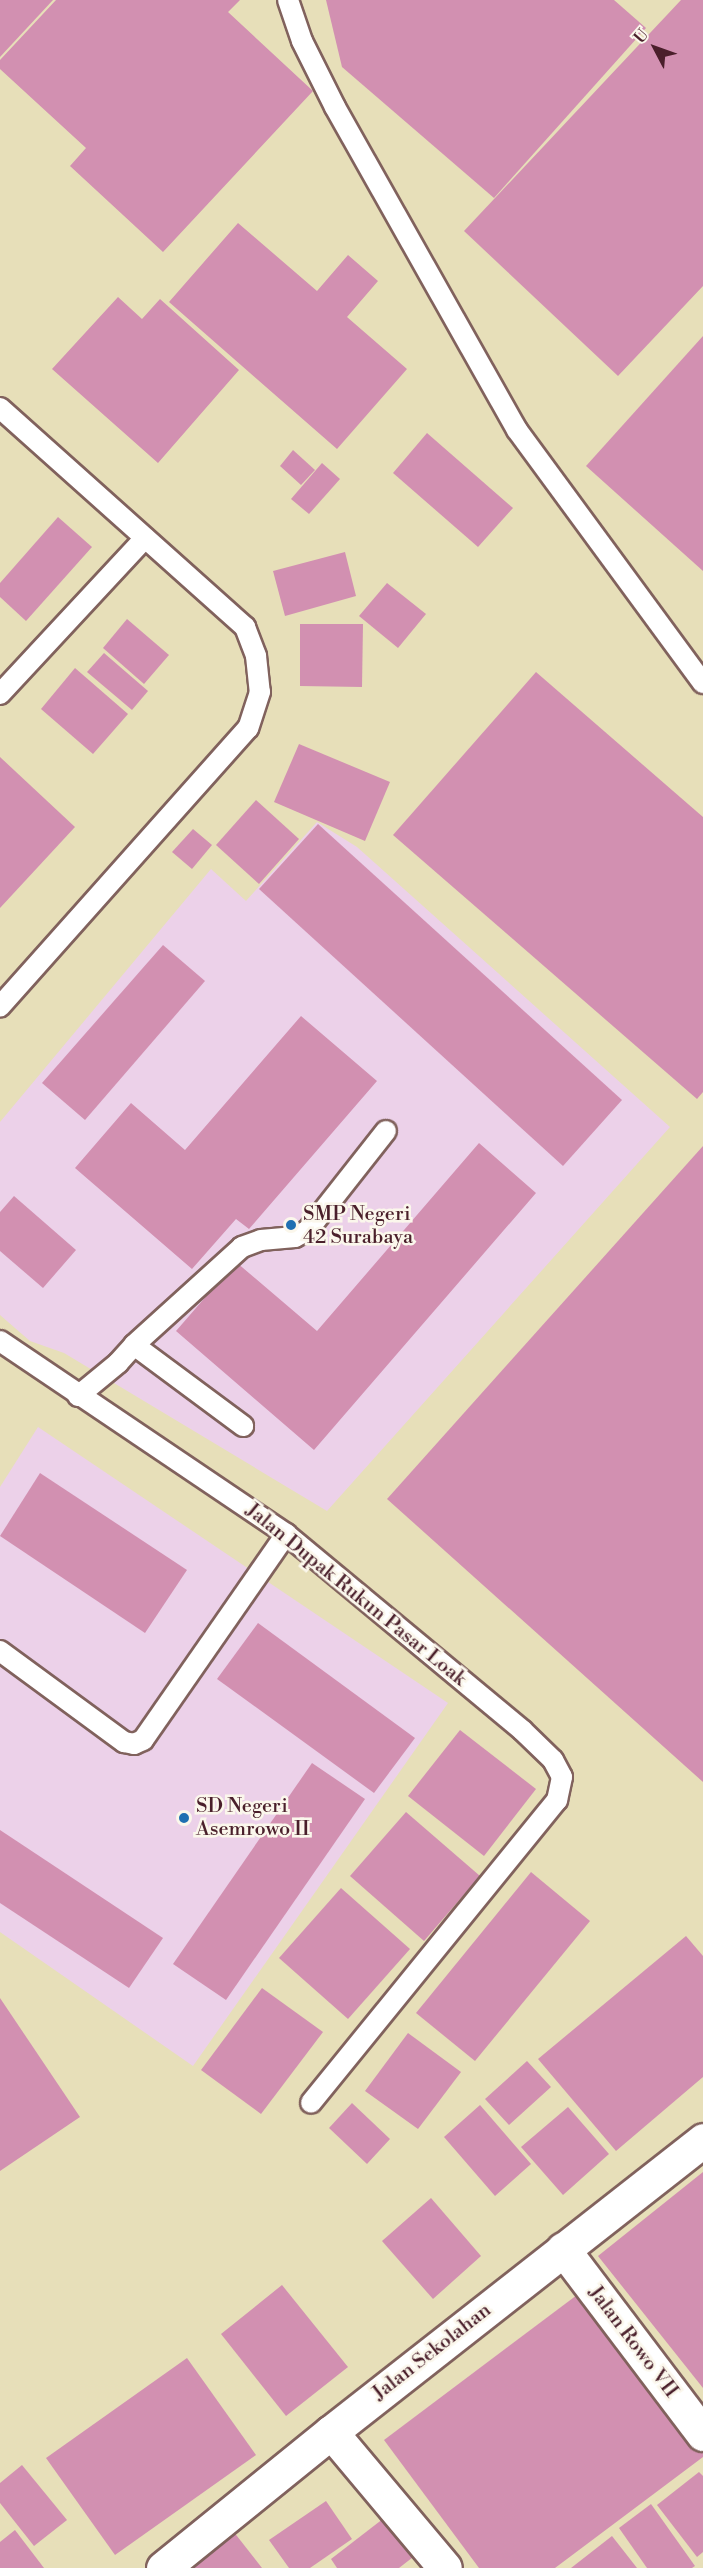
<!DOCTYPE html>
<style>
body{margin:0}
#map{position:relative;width:703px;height:2568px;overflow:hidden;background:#e7dfb9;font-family:"Libre Bodoni",serif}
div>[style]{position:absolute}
.built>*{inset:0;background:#ecd1e9}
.building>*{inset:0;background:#d290b1}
.roads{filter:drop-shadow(2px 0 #81625d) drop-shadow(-2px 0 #81625d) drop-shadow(0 2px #81625d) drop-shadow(0 -2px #81625d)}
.service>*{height:20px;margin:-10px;padding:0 10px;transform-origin:10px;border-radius:10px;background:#fff}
.minor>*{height:33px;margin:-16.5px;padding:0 16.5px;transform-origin:16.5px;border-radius:16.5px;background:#fff}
.dots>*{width:16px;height:16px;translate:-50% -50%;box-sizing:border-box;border:3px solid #fbf7ec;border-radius:50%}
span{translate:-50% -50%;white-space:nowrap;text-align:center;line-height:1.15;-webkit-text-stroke:5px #fbf7ec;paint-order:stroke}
.poi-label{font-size:20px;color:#4a1f2b}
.left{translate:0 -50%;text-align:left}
.street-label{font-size:20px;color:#4a1f2b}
.north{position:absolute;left:625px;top:18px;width:60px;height:60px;-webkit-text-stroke:4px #fbf7ec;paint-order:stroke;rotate:311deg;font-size:16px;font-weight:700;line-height:24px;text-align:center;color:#4a1f2b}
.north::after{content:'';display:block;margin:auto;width:21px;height:27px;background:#4a1f2b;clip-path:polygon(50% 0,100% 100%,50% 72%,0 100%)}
</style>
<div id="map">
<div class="built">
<div style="clip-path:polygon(317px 822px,357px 847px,670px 1127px,327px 1511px,64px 1353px,30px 1341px,0 1315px,0 1122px,211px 869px,246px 901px)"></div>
<div style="clip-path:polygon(38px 1427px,448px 1703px,193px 2066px,0 1932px,0 1487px)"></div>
</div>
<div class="building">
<div style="clip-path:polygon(0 0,53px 0,0 57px)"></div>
<div style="clip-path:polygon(56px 0,240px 0,228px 12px,313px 91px,163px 252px,70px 166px,86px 148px,0 69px,0 60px)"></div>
<div style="clip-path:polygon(326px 0,614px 0,646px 28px,494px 198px,342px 67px)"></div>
<div style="clip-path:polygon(681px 0,703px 0,703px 286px,618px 376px,464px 231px)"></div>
<div style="clip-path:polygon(238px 223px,317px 291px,348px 255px,378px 281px,347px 317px,407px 369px,337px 449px,169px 302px)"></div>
<div style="clip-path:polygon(118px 297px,142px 319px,160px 299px,239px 370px,158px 463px,52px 369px)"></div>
<div style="clip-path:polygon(703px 336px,703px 571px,586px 466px)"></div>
<div style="clip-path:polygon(427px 433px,513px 508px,478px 547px,393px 473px)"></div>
<div style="clip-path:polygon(293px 450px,315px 470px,301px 485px,280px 466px)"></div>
<div style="clip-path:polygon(322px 463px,340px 479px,309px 514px,291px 499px)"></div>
<div style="clip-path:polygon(58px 517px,92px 547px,26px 621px,0 597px,0 583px)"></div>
<div style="clip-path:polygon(345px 552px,356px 596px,285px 616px,273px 571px)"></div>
<div style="clip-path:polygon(387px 583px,426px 614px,398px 648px,359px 616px)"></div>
<div style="clip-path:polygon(127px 619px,169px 655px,144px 684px,103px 648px)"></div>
<div style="clip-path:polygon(300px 624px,363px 624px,362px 687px,300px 686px)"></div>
<div style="clip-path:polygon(104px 653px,148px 691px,132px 710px,87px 672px)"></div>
<div style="clip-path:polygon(75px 668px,128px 714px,93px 754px,41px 709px)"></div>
<div style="clip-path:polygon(536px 672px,703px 817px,703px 1092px,697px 1099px,393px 835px)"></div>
<div style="clip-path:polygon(299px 744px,390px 782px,365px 841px,274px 802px)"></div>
<div style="clip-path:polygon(0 757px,75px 827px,0 908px)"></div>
<div style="clip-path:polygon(256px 800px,299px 839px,259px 884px,216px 845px)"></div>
<div style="clip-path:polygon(318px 824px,622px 1100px,563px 1166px,259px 889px)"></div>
<div style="clip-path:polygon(193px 829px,212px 845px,192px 869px,172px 852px)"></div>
<div style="clip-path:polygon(163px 945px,205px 981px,85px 1120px,42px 1083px)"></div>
<div style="clip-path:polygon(301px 1016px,377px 1081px,249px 1229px,236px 1219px,192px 1269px,75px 1168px,131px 1103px,185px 1150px)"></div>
<div style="clip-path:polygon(479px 1143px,536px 1193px,314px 1450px,176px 1331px,236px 1262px,317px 1331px)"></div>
<div style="clip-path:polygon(703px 1146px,703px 1782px,387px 1499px)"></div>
<div style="clip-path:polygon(14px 1196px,76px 1250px,43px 1288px,0 1251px,0 1212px)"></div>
<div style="clip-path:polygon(40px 1473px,187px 1570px,145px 1633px,0 1536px)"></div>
<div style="clip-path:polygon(258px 1623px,415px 1738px,374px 1793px,217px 1679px)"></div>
<div style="clip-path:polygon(460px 1730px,536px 1789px,484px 1856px,408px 1796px)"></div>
<div style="clip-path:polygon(312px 1763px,365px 1799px,226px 2000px,173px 1964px)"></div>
<div style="clip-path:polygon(406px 1812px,480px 1876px,424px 1941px,350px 1876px)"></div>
<div style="clip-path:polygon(0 1830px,163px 1938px,129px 1988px,0 1903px)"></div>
<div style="clip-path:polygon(531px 1872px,590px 1921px,475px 2061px,416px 2013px)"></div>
<div style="clip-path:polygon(341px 1888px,410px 1949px,348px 2019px,279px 1958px)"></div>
<div style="clip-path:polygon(686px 1936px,703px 1956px,703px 2077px,616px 2151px,538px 2059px)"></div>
<div style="clip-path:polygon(262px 1988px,323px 2032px,261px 2114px,201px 2070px)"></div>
<div style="clip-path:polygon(0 1998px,80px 2117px,0 2171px)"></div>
<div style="clip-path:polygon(408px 2033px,461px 2072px,418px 2129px,365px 2091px)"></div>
<div style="clip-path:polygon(527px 2061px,551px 2087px,509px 2125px,485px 2099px)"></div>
<div style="clip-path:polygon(352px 2103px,390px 2139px,367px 2164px,329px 2128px)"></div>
<div style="clip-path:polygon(480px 2105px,531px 2164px,495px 2196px,444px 2137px)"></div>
<div style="clip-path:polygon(568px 2107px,609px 2154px,563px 2195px,521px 2147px)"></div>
<div style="clip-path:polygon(703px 2172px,703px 2388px,598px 2256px)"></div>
<div style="clip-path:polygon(431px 2198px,481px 2256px,433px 2299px,382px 2241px)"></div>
<div style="clip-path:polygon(282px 2285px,348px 2367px,286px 2416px,221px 2334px)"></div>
<div style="clip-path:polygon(585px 2289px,703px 2448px,703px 2457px,555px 2568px,479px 2568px,384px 2440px)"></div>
<div style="clip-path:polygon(187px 2358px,256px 2455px,115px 2555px,46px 2458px)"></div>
<div style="clip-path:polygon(22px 2465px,67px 2520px,34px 2546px,0 2503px,0 2483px)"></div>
<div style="clip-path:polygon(699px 2472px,703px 2476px,703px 2552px,697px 2557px,657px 2505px)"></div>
<div style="clip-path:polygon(326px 2501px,352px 2539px,310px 2568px,289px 2568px,269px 2540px)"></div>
<div style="clip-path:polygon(651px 2504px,695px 2566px,692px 2568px,647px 2568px,619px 2528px)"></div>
<div style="clip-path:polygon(388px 2515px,417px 2554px,399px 2568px,337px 2568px,331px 2559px)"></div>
<div style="clip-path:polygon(226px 2522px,262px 2568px,168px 2568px)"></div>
<div style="clip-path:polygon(15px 2530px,44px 2568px,0 2568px,0 2542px)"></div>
<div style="clip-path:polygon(612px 2536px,637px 2568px,571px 2568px)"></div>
</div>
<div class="roads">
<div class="service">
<div style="left:288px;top:0;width:43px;rotate:71.1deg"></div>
<div style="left:302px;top:41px;width:74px;rotate:63.4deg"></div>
<div style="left:335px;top:107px;width:371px;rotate:60.6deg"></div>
<div style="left:517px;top:430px;width:314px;rotate:53.7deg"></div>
<div style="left:0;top:408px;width:329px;rotate:41.8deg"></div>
<div style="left:245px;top:627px;width:31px;rotate:69deg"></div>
<div style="left:256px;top:656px;width:36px;rotate:84deg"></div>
<div style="left:260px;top:692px;width:38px;rotate:108deg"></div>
<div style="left:248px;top:728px;width:373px;rotate:131.7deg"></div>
<div style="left:0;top:694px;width:213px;rotate:-47.1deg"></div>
<div style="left:0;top:1341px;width:345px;rotate:34deg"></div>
<div style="left:286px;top:1534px;width:307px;rotate:39.7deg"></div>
<div style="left:522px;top:1730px;width:43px;rotate:44.1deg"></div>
<div style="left:553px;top:1760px;width:19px;rotate:62deg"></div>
<div style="left:562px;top:1777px;width:24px;rotate:102deg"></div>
<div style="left:557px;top:1800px;width:390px;rotate:129.1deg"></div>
<div style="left:134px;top:1345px;width:146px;rotate:-42.2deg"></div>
<div style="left:242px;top:1247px;width:20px;rotate:-20deg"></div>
<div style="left:261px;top:1240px;width:34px;rotate:-5deg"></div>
<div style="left:295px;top:1237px;width:15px;rotate:-28deg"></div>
<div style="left:308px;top:1230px;width:126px;rotate:-51.8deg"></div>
<div style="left:78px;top:1396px;width:52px;rotate:-39.5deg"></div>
<div style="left:118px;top:1363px;width:24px;rotate:-48deg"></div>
<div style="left:134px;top:1345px;width:136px;rotate:36.6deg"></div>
<div style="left:0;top:1651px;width:154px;rotate:36.3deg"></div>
<div style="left:124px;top:1742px;width:10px;rotate:11deg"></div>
<div style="left:134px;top:1744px;width:10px;rotate:-24deg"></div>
<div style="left:143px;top:1740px;width:251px;rotate:-55.2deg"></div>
</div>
<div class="minor">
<div style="left:563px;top:2249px;width:232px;rotate:52.9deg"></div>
<div style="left:331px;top:2432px;width:177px;rotate:50deg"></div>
<div style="left:163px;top:2568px;width:216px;rotate:-39deg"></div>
<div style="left:331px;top:2432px;width:473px;rotate:-38.1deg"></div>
</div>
</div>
<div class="dots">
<div style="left:291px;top:1225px;background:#1f6fb2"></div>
<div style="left:184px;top:1818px;background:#1f6fb2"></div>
</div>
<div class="poi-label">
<span class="left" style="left:303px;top:1226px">SMP Negeri<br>42 Surabaya</span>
<span class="left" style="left:196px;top:1818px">SD Negeri<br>Asemrowo II</span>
</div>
<div class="street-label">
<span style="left:356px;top:1595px;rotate:39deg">Jalan Dupak Rukun Pasar Loak</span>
<span style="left:633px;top:2342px;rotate:53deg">Jalan Rowo VII</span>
<span style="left:432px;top:2352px;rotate:-38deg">Jalan Sekolahan</span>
</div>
<div class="north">U</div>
</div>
